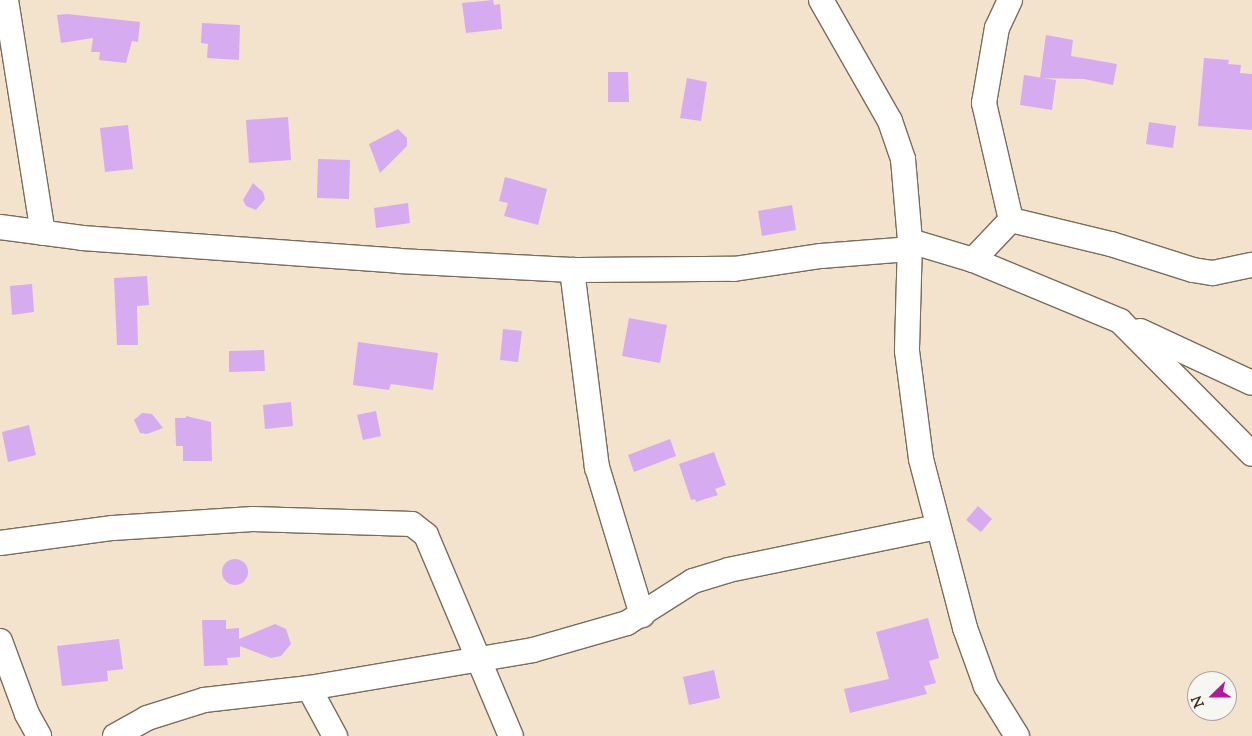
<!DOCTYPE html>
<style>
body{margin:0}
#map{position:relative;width:1252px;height:736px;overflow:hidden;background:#f3e3cc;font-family:"Sorts Mill Goudy",serif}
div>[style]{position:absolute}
.building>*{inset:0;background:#d7abef}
.round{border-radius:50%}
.roads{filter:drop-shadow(1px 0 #7b6b5b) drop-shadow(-1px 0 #7b6b5b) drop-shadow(0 1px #7b6b5b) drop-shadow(0 -1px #7b6b5b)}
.street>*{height:24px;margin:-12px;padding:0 12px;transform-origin:12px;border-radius:12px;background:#fff}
span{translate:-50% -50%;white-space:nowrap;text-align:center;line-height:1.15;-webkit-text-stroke:4.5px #f6f6f2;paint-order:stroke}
.north{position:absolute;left:1187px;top:671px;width:50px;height:50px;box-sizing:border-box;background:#f6f6f2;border:1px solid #aba49d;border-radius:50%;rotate:248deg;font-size:14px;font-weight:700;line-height:20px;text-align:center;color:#3b2a1e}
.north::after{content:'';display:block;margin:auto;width:18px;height:22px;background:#b5179e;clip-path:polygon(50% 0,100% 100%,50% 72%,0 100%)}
</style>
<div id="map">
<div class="building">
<div style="clip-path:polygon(493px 0,494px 5px,500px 4px,502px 29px,466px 33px,462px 3px)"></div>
<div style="clip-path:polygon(67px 14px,140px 22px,138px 42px,132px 41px,126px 63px,99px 60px,100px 52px,91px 52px,93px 38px,61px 43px,57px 15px)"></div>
<div style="clip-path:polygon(202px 23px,240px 25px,239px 60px,207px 58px,208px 44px,201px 43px)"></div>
<div style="clip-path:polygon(1046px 35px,1073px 40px,1071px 56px,1117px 64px,1113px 85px,1084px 79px,1040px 78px)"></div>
<div style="clip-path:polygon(1204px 58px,1229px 60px,1228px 64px,1241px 65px,1240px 73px,1252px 74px,1252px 130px,1198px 126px)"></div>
<div style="clip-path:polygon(608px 72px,628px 72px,629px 102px,608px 102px)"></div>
<div style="clip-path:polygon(1024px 75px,1056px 80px,1052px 110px,1020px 105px)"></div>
<div style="clip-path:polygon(687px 78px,707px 82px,701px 121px,680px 118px)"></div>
<div style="clip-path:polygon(288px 117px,291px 160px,249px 163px,246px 120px)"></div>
<div style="clip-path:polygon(1149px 122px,1176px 126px,1173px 148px,1146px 144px)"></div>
<div style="clip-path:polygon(128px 125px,133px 169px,105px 172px,100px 128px)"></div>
<div style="clip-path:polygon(398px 129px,407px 138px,407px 146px,380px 173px,369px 144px)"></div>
<div style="clip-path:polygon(318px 159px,350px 160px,349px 199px,317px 198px)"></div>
<div style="clip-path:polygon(505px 177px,547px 189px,538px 225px,504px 216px,508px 203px,499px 201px)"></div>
<div style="clip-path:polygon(253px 183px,263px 192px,265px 199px,256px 210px,246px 206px,243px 200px)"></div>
<div style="clip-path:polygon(408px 203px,410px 223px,376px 228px,374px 208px)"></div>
<div style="clip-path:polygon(792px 205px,796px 230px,762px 236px,758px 211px)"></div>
<div style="clip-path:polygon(147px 276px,149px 305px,137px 306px,138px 345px,117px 345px,114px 278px)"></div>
<div style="clip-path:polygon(32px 284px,34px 312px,12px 315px,10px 286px)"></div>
<div style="clip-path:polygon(629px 318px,667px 325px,660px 363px,622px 356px)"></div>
<div style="clip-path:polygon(503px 329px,522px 331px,518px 362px,500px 360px)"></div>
<div style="clip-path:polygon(358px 342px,438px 353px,433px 390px,391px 384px,389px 390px,353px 385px)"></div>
<div style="clip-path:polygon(264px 350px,265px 371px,229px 372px,229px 351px)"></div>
<div style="clip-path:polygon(291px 402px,293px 426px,265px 429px,263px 405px)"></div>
<div style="clip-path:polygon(376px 411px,381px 436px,363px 440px,357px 415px)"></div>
<div style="clip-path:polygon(142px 413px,152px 414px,163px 428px,147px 434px,140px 433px,134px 420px)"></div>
<div style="clip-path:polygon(186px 416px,211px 422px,212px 461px,183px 461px,183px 446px,176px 446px,175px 418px,186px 418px)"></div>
<div style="clip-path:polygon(29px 425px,36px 455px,8px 462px,2px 432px)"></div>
<div style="clip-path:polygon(670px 439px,676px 456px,634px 472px,628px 455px)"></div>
<div style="clip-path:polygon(714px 452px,726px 485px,715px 489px,718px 495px,696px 502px,695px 499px,691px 500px,679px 464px)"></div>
<div style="clip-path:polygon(978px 506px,992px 519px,981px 532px,966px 520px)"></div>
<div class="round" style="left:222px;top:559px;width:26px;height:26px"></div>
<div style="clip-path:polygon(928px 618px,939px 658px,929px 661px,936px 683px,924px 686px,927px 694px,850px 713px,844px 689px,889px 679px,876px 632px)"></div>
<div style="clip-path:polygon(202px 620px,226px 620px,226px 629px,239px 628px,239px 639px,275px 624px,286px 629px,291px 644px,281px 656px,271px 658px,240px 646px,240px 657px,227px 658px,228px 665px,204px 666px)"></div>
<div style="clip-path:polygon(119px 639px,123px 669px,107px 671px,108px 681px,62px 686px,57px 646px)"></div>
<div style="clip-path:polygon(714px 670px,720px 698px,689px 705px,683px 677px)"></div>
</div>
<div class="roads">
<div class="street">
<div style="left:6px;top:0;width:236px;rotate:81deg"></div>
<div style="left:821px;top:0;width:139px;rotate:60.3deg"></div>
<div style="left:890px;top:121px;width:40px;rotate:71.1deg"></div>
<div style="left:903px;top:159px;width:82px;rotate:85.1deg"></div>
<div style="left:910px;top:241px;width:110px;rotate:91.6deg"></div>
<div style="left:907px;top:351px;width:109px;rotate:82.6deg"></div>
<div style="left:921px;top:459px;width:175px;rotate:75.4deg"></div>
<div style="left:965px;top:628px;width:62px;rotate:70.1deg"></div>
<div style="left:986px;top:686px;width:59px;rotate:58.2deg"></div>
<div style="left:1011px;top:220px;width:103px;rotate:13.5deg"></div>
<div style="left:1111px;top:244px;width:86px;rotate:17.6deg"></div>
<div style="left:1193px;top:270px;width:20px;rotate:9deg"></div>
<div style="left:1213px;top:273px;width:40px;rotate:-12deg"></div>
<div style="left:0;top:227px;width:83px;rotate:7.6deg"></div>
<div style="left:82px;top:238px;width:318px;rotate:4.1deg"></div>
<div style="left:399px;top:261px;width:173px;rotate:3deg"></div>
<div style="left:572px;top:270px;width:162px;rotate:-0.4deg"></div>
<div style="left:734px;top:269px;width:88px;rotate:-8.5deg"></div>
<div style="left:821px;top:256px;width:88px;rotate:-4.5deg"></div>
<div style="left:910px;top:241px;width:66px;rotate:16.8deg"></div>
<div style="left:973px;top:260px;width:159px;rotate:22.5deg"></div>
<div style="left:1120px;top:321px;width:187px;rotate:45.2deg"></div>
<div style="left:973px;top:260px;width:55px;rotate:-46.5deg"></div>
<div style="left:1011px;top:220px;width:120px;rotate:-103deg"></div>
<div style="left:984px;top:103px;width:76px;rotate:-80.2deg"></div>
<div style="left:997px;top:28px;width:31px;rotate:-65deg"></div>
<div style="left:572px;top:270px;width:199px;rotate:82.8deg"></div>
<div style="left:597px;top:467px;width:155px;rotate:73.1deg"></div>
<div style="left:1140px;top:331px;width:123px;rotate:24.9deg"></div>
<div style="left:0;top:543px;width:114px;rotate:-7.6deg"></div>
<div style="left:113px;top:528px;width:140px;rotate:-3.7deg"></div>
<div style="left:253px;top:519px;width:159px;rotate:1.8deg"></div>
<div style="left:412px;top:524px;width:18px;rotate:38deg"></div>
<div style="left:426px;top:535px;width:218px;rotate:67.1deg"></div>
<div style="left:0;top:641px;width:78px;rotate:69.7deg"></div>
<div style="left:27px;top:714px;width:25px;rotate:61deg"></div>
<div style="left:309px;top:688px;width:55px;rotate:61.6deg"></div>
<div style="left:115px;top:736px;width:37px;rotate:-29deg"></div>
<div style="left:147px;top:718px;width:60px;rotate:-17.5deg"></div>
<div style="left:204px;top:700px;width:106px;rotate:-6.5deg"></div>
<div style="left:309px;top:688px;width:227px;rotate:-9.6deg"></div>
<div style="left:533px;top:650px;width:98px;rotate:-16deg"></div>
<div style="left:627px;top:623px;width:78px;rotate:-32.5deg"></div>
<div style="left:693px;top:581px;width:37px;rotate:-17deg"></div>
<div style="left:728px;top:570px;width:214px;rotate:-11.6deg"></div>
</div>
</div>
<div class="north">N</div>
</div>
